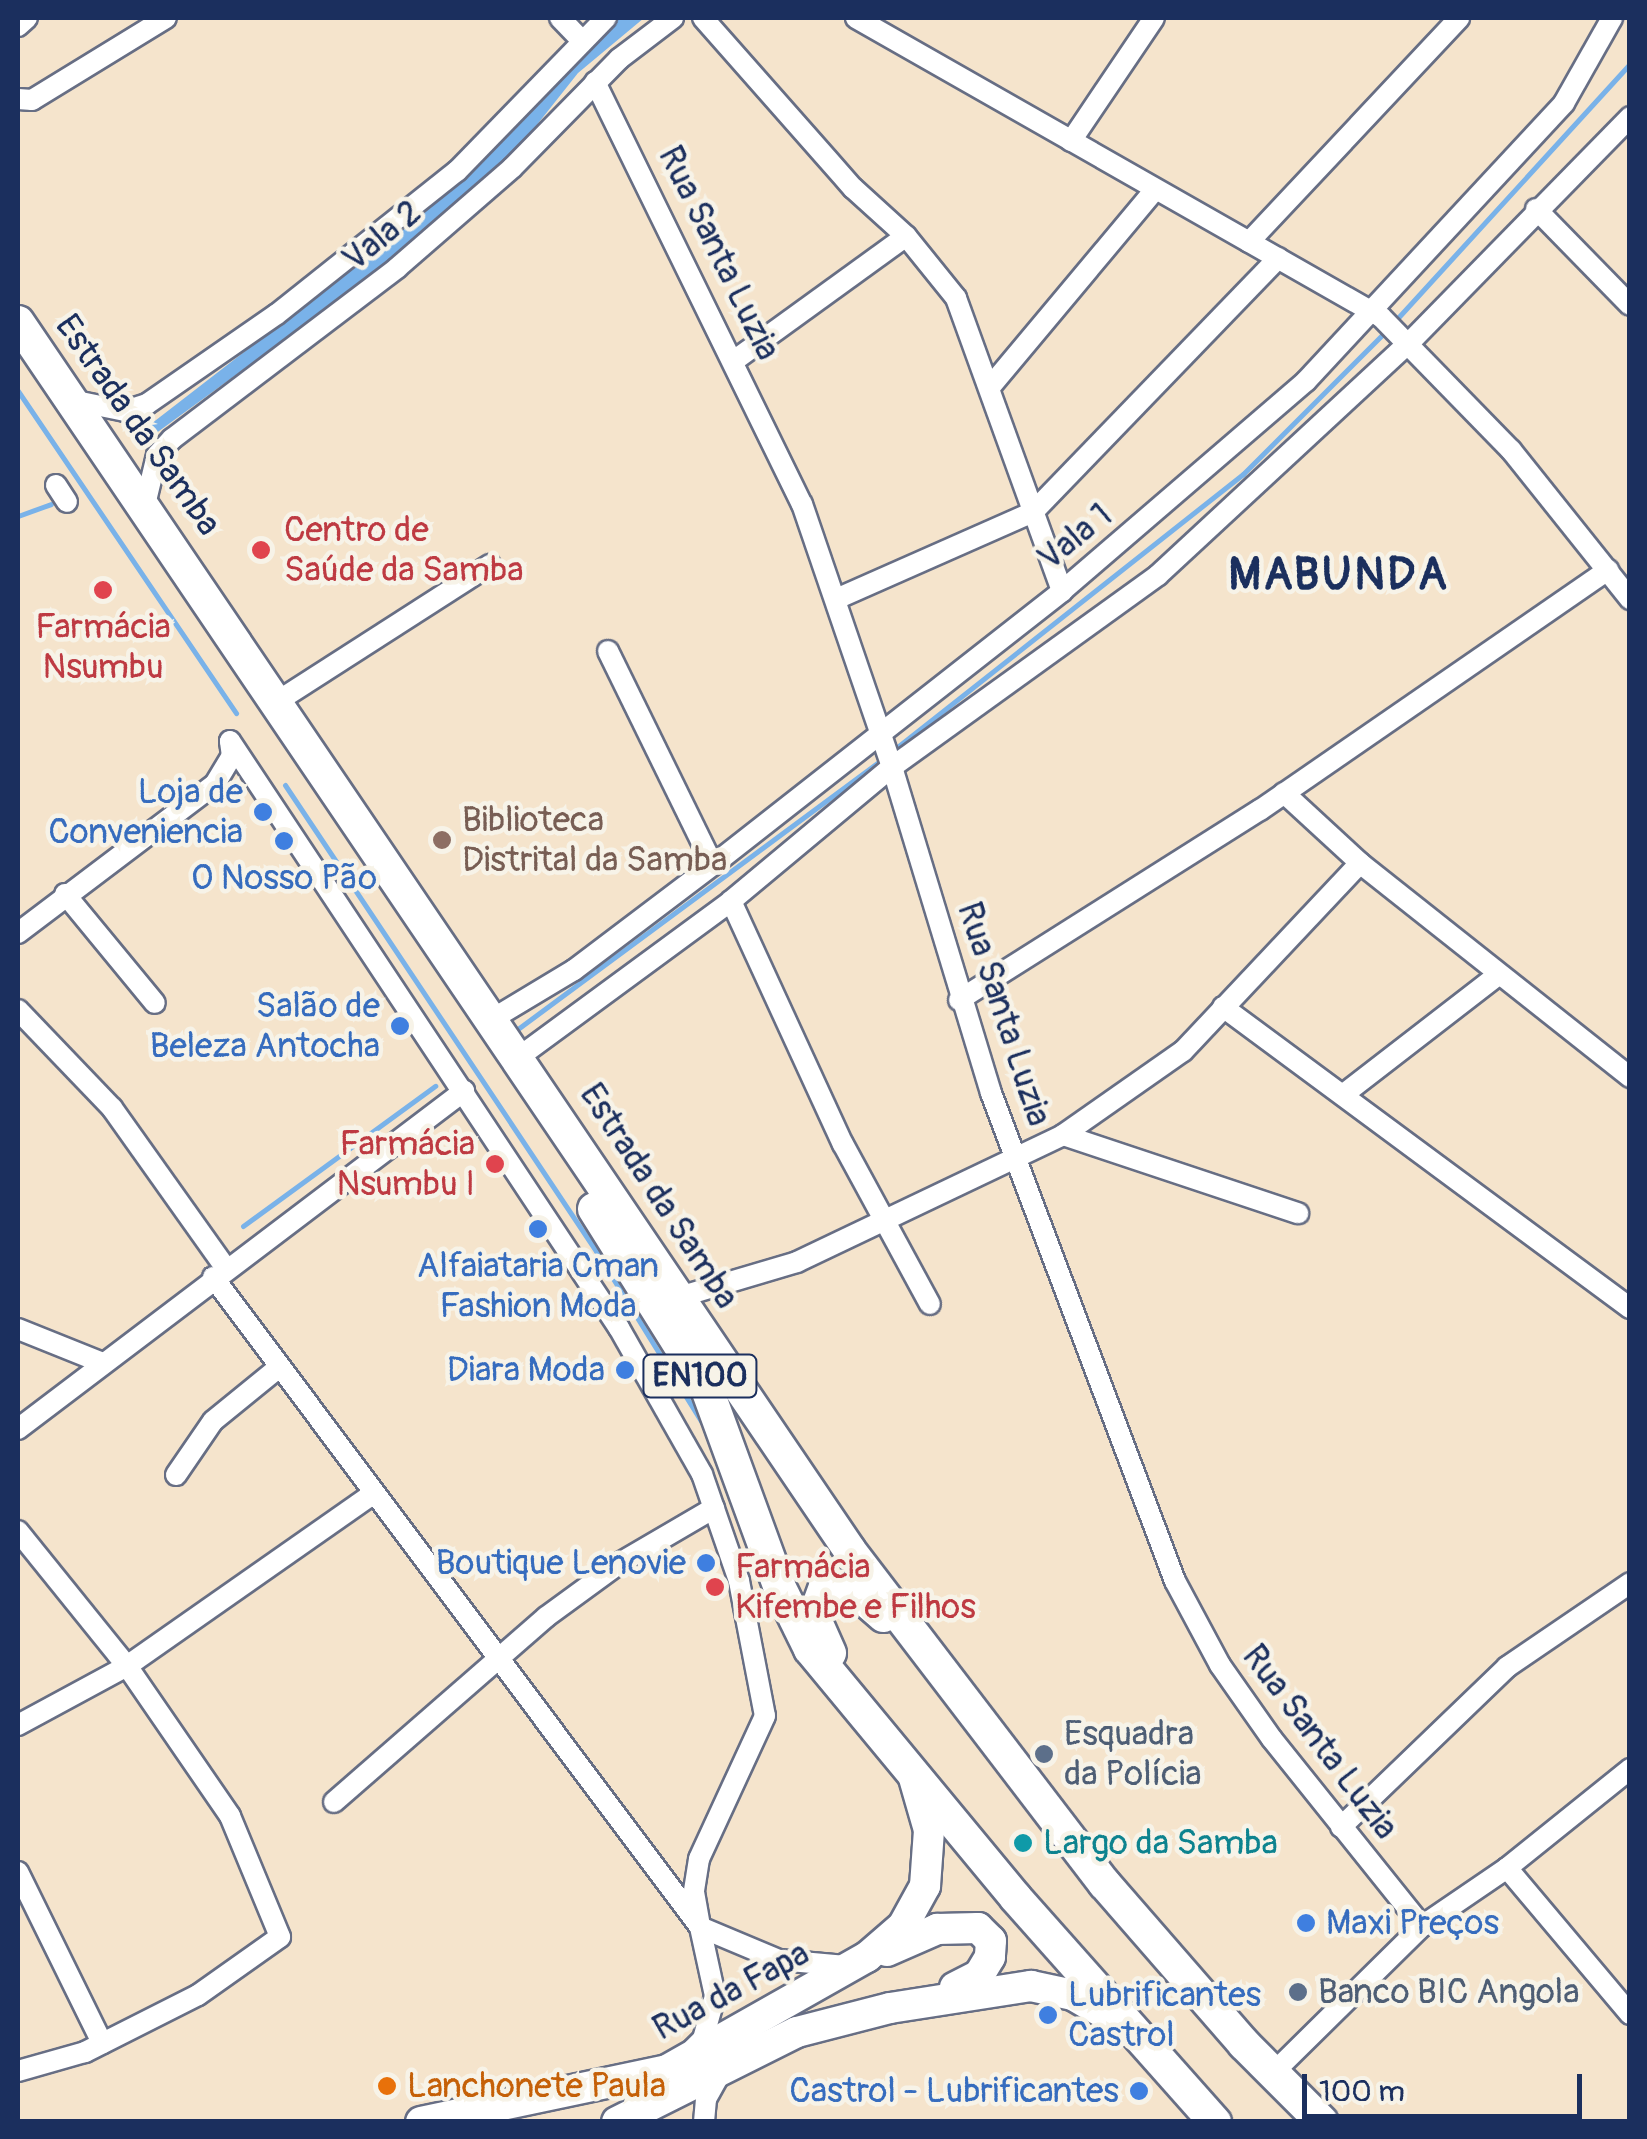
<!DOCTYPE html>
<meta charset="utf-8">
<style>
body{margin:0}
#map{position:relative;width:1647px;height:2139px;overflow:hidden;background:#f5e4cc;font-family:Pangolin,sans-serif}
div>[style]{position:absolute}
.water>*{inset:0;background:#79b2e9}
.stream>*{height:5px;margin:-2.5px;padding:0 2.5px;transform-origin:2.5px;border-radius:2.5px;background:#79b2e9}
.roads{filter:drop-shadow(2px 0 #676e84) drop-shadow(-2px 0 #676e84) drop-shadow(0 2px #676e84) drop-shadow(0 -2px #676e84)}
.street>*{height:20px;margin:-10px;padding:0 10px;transform-origin:10px;border-radius:10px;background:#fff}
.secondary>*{height:30px;margin:-15px;padding:0 15px;transform-origin:15px;border-radius:15px;background:#fff}
.primary>*{height:32px;margin:-16px;padding:0 16px;transform-origin:16px;border-radius:16px;background:#fff}
.dots>*{width:28px;height:28px;translate:-50% -50%;box-sizing:border-box;border:5px solid #f7f3e8;border-radius:50%}
span{translate:-50% -50%;white-space:nowrap;text-align:center;line-height:1.15;-webkit-text-stroke:9px #f7f3e8;paint-order:stroke}
.shield-label span{padding:2px 8px;background:#f7f3e8;border:2px solid;border-radius:8px;-webkit-text-stroke-width:0}
.shield-label{font-size:32px;color:#1b2f5e;font-weight:700}
.street-label{font-size:35px;color:#1b2f5e}
.health-label{font-size:35px;color:#be3a42}
.left{translate:0 -50%;text-align:left}
.right{translate:-100% -50%;text-align:right}
.shop-label{font-size:35px;color:#366cbe}
.education-label{font-size:35px;color:#785e54}
.service-label{font-size:35px;color:#4e5e75}
.culture-label{font-size:35px;color:#0d838f}
.food-label{font-size:35px;color:#c56008}
.district-label{font-size:45px;color:#1b2f5e;font-weight:700;letter-spacing:2.5px}
.frame{position:absolute;inset:0;border:20px solid #1b2f5e;pointer-events:none}
.scale{position:absolute;left:1302px;top:2074px;width:280px;height:45px;box-sizing:border-box;border:5px solid #1b2f5e;border-top:0;padding-left:12px;font-size:30px;line-height:35px;white-space:nowrap;color:#1b2f5e;-webkit-text-stroke:8px #f7f3e8;paint-order:stroke}
</style>
<div id="map">
<div class="water">
<div style="clip-path:polygon(612px 18px,644px 18px,578px 73px,513px 155px,378px 271px,144px 442px,138px 434px,367px 257px)"></div>
</div>
<div class="stream">
<div style="left:1395px;top:321px;width:348px;rotate:-47.6deg"></div>
<div style="left:18px;top:391px;width:389px;rotate:55.9deg"></div>
<div style="left:18px;top:516px;width:35px;rotate:-20deg"></div>
<div style="left:891px;top:752px;width:449px;rotate:-38.3deg"></div>
<div style="left:1243px;top:474px;width:205px;rotate:-45deg"></div>
<div style="left:285px;top:785px;width:560px;rotate:56.28deg"></div>
<div style="left:596px;top:1251px;width:206px;rotate:58.3deg"></div>
<div style="left:515px;top:1031px;width:457px;rotate:-36.5deg"></div>
<div style="left:243px;top:1226px;width:238px;rotate:-36.1deg"></div>
</div>
<div class="roads">
<div class="street">
<div style="left:560px;top:18px;width:30px;rotate:46deg"></div>
<div style="left:703px;top:18px;width:227px;rotate:48.6deg"></div>
<div style="left:853px;top:188px;width:72px;rotate:42.2deg"></div>
<div style="left:906px;top:236px;width:80px;rotate:51.1deg"></div>
<div style="left:956px;top:298px;width:312px;rotate:70.1deg"></div>
<div style="left:856px;top:18px;width:604px;rotate:29.66deg"></div>
<div style="left:1381px;top:317px;width:186px;rotate:45.7deg"></div>
<div style="left:1511px;top:450px;width:191px;rotate:51.4deg"></div>
<div style="left:18px;top:26px;width:12px;rotate:-42deg"></div>
<div style="left:595px;top:82px;width:470px;rotate:63.9deg"></div>
<div style="left:802px;top:504px;width:278px;rotate:71.1deg"></div>
<div style="left:892px;top:767px;width:341px;rotate:73.1deg"></div>
<div style="left:991px;top:1093px;width:522px;rotate:69.34deg"></div>
<div style="left:1175px;top:1581px;width:95px;rotate:61.8deg"></div>
<div style="left:1220px;top:1665px;width:90px;rotate:54.9deg"></div>
<div style="left:1272px;top:1739px;width:240px;rotate:51.3deg"></div>
<div style="left:18px;top:99px;width:14px;rotate:4deg"></div>
<div style="left:32px;top:100px;width:157px;rotate:-31.5deg"></div>
<div style="left:1071px;top:141px;width:148px;rotate:-56deg"></div>
<div style="left:1536px;top:209px;width:134px;rotate:45.6deg"></div>
<div style="left:1249px;top:242px;width:307px;rotate:-46.8deg"></div>
<div style="left:735px;top:360px;width:211px;rotate:-35.9deg"></div>
<div style="left:990px;top:387px;width:254px;rotate:-50.1deg"></div>
<div style="left:71px;top:400px;width:55px;rotate:11.5deg"></div>
<div style="left:125px;top:411px;width:23px;rotate:-18deg"></div>
<div style="left:147px;top:404px;width:158px;rotate:-34.7deg"></div>
<div style="left:277px;top:314px;width:230px;rotate:-38.5deg"></div>
<div style="left:457px;top:171px;width:214px;rotate:-45.8deg"></div>
<div style="left:56px;top:485px;width:20px;rotate:57deg"></div>
<div style="left:145px;top:505px;width:51px;rotate:-76.5deg"></div>
<div style="left:157px;top:455px;width:22px;rotate:-47deg"></div>
<div style="left:172px;top:439px;width:283px;rotate:-37.2deg"></div>
<div style="left:397px;top:268px;width:152px;rotate:-41deg"></div>
<div style="left:512px;top:168px;width:153px;rotate:-45.5deg"></div>
<div style="left:619px;top:59px;width:68px;rotate:-37.2deg"></div>
<div style="left:836px;top:599px;width:215px;rotate:-23.8deg"></div>
<div style="left:1033px;top:512px;width:353px;rotate:-46deg"></div>
<div style="left:608px;top:651px;width:238px;rotate:63.9deg"></div>
<div style="left:278px;top:701px;width:252px;rotate:-32.7deg"></div>
<div style="left:230px;top:741px;width:704px;rotate:56.47deg"></div>
<div style="left:619px;top:1328px;width:168px;rotate:60.4deg"></div>
<div style="left:702px;top:1474px;width:113px;rotate:70.9deg"></div>
<div style="left:739px;top:1581px;width:137px;rotate:79.1deg"></div>
<div style="left:765px;top:1716px;width:157px;rotate:114.8deg"></div>
<div style="left:699px;top:1859px;width:33px;rotate:99deg"></div>
<div style="left:694px;top:1892px;width:36px;rotate:80deg"></div>
<div style="left:1284px;top:793px;width:103px;rotate:42.6deg"></div>
<div style="left:1360px;top:863px;width:345px;rotate:38.4deg"></div>
<div style="left:65px;top:894px;width:141px;rotate:50.5deg"></div>
<div style="left:731px;top:901px;width:268px;rotate:65.3deg"></div>
<div style="left:843px;top:1144px;width:182px;rotate:61.5deg"></div>
<div style="left:18px;top:933px;width:247px;rotate:-37.1deg"></div>
<div style="left:215px;top:784px;width:33px;rotate:-59deg"></div>
<div style="left:232px;top:756px;width:15px;rotate:-98deg"></div>
<div style="left:959px;top:1000px;width:356px;rotate:-32.3deg"></div>
<div style="left:1260px;top:810px;width:423px;rotate:-34.6deg"></div>
<div style="left:1223px;top:1007px;width:506px;rotate:36.49deg"></div>
<div style="left:18px;top:1010px;width:136px;rotate:46.2deg"></div>
<div style="left:112px;top:1108px;width:195px;rotate:54.6deg"></div>
<div style="left:494px;top:1018px;width:93px;rotate:-31deg"></div>
<div style="left:574px;top:970px;width:174px;rotate:-37.1deg"></div>
<div style="left:713px;top:865px;width:444px;rotate:-38.1deg"></div>
<div style="left:1062px;top:591px;width:322px;rotate:-40.7deg"></div>
<div style="left:1306px;top:381px;width:379px;rotate:-47.1deg"></div>
<div style="left:1564px;top:103px;width:98px;rotate:-60.5deg"></div>
<div style="left:519px;top:1057px;width:263px;rotate:-36.3deg"></div>
<div style="left:731px;top:901px;width:209px;rotate:-39.8deg"></div>
<div style="left:892px;top:767px;width:328px;rotate:-35.8deg"></div>
<div style="left:1158px;top:575px;width:343px;rotate:-42.8deg"></div>
<div style="left:1410px;top:342px;width:315px;rotate:-45.6deg"></div>
<div style="left:1344px;top:1094px;width:195px;rotate:-37.7deg"></div>
<div style="left:1063px;top:1135px;width:248px;rotate:18.4deg"></div>
<div style="left:213px;top:1277px;width:812px;rotate:53.16deg"></div>
<div style="left:700px;top:1927px;width:71px;rotate:77.7deg"></div>
<div style="left:715px;top:1996px;width:45px;rotate:105.6deg"></div>
<div style="left:703px;top:2039px;width:14px;rotate:135deg"></div>
<div style="left:679px;top:1297px;width:123px;rotate:-16.5deg"></div>
<div style="left:797px;top:1262px;width:295px;rotate:-25.5deg"></div>
<div style="left:1063px;top:1135px;width:146px;rotate:-35deg"></div>
<div style="left:1183px;top:1051px;width:258px;rotate:-46.7deg"></div>
<div style="left:18px;top:1329px;width:92px;rotate:21.8deg"></div>
<div style="left:18px;top:1429px;width:560px;rotate:-37.16deg"></div>
<div style="left:176px;top:1475px;width:65px;rotate:-55.6deg"></div>
<div style="left:213px;top:1421px;width:84px;rotate:-39.2deg"></div>
<div style="left:18px;top:1531px;width:174px;rotate:51.1deg"></div>
<div style="left:127px;top:1666px;width:182px;rotate:55.5deg"></div>
<div style="left:230px;top:1816px;width:131px;rotate:67.5deg"></div>
<div style="left:280px;top:1937px;width:100px;rotate:144.7deg"></div>
<div style="left:198px;top:1995px;width:127px;rotate:153.2deg"></div>
<div style="left:85px;top:2052px;width:70px;rotate:164.2deg"></div>
<div style="left:18px;top:1725px;width:124px;rotate:-28.4deg"></div>
<div style="left:127px;top:1666px;width:300px;rotate:-35deg"></div>
<div style="left:334px;top:1802px;width:281px;rotate:-41.1deg"></div>
<div style="left:546px;top:1617px;width:92px;rotate:-36.1deg"></div>
<div style="left:620px;top:1563px;width:109px;rotate:-30.3deg"></div>
<div style="left:1341px;top:1827px;width:231px;rotate:-43.9deg"></div>
<div style="left:1507px;top:1667px;width:149px;rotate:-34.3deg"></div>
<div style="left:1507px;top:1868px;width:191px;rotate:49.9deg"></div>
<div style="left:18px;top:1872px;width:191px;rotate:63.8deg"></div>
<div style="left:700px;top:1927px;width:86px;rotate:22.7deg"></div>
<div style="left:779px;top:1960px;width:67px;rotate:5.1deg"></div>
<div style="left:1272px;top:2074px;width:211px;rotate:-44.6deg"></div>
<div style="left:1422px;top:1926px;width:103px;rotate:-34.3deg"></div>
<div style="left:1507px;top:1868px;width:158px;rotate:-38.8deg"></div>
<div style="left:704px;top:2122px;width:23px;rotate:-85deg"></div>
<div style="left:706px;top:2099px;width:29px;rotate:-61deg"></div>
</div>
<div class="secondary">
<div style="left:887px;top:1951px;width:55px;rotate:-23.7deg"></div>
<div style="left:937px;top:1929px;width:41px;rotate:-1.4deg"></div>
<div style="left:978px;top:1928px;width:18px;rotate:45deg"></div>
<div style="left:991px;top:1941px;width:16px;rotate:94deg"></div>
<div style="left:990px;top:1957px;width:21px;rotate:121deg"></div>
<div style="left:979px;top:1975px;width:27px;rotate:153deg"></div>
<div style="left:421px;top:2122px;width:251px;rotate:-11.9deg"></div>
<div style="left:667px;top:2070px;width:230px;rotate:-29.5deg"></div>
<div style="left:867px;top:1957px;width:48px;rotate:-40.7deg"></div>
<div style="left:903px;top:1926px;width:46px;rotate:-61.2deg"></div>
<div style="left:925px;top:1886px;width:56px;rotate:-85.9deg"></div>
<div style="left:929px;top:1830px;width:54px;rotate:-106.1deg"></div>
<div style="left:617px;top:2122px;width:201px;rotate:-26.6deg"></div>
<div style="left:797px;top:2032px;width:96px;rotate:-14.5deg"></div>
<div style="left:890px;top:2008px;width:143px;rotate:-8.9deg"></div>
<div style="left:1031px;top:1986px;width:43px;rotate:12.1deg"></div>
<div style="left:1073px;top:1995px;width:53px;rotate:30.4deg"></div>
</div>
<div class="primary">
<div style="left:18px;top:322px;width:1484px;rotate:55.9deg"></div>
<div style="left:850px;top:1551px;width:419px;rotate:52.6deg"></div>
<div style="left:1105px;top:1884px;width:212px;rotate:49deg"></div>
<div style="left:1244px;top:2044px;width:110px;rotate:45deg"></div>
<div style="left:594px;top:1209px;width:213px;rotate:57.9deg"></div>
<div style="left:707px;top:1389px;width:212px;rotate:69.9deg"></div>
<div style="left:780px;top:1588px;width:68px;rotate:63.8deg"></div>
<div style="left:810px;top:1649px;width:323px;rotate:50.4deg"></div>
<div style="left:1016px;top:1898px;width:300px;rotate:48.4deg"></div>
<div style="left:830px;top:1653px;width:39px;rotate:-114deg"></div>
<div style="left:814px;top:1617px;width:33px;rotate:-70deg"></div>
<div style="left:825px;top:1586px;width:33px;rotate:12deg"></div>
<div style="left:857px;top:1593px;width:35px;rotate:41deg"></div>
</div>
</div>
<div class="dots">
<div style="left:261px;top:550px;background:#e0444e"></div>
<div style="left:103px;top:590px;background:#e0444e"></div>
<div style="left:263px;top:812px;background:#3f7fe0"></div>
<div style="left:442px;top:840px;background:#8d6e63"></div>
<div style="left:284px;top:841px;background:#3f7fe0"></div>
<div style="left:400px;top:1026px;background:#3f7fe0"></div>
<div style="left:495px;top:1164px;background:#e0444e"></div>
<div style="left:538px;top:1229px;background:#3f7fe0"></div>
<div style="left:625px;top:1370px;background:#3f7fe0"></div>
<div style="left:706px;top:1563px;background:#3f7fe0"></div>
<div style="left:715px;top:1587px;background:#e0444e"></div>
<div style="left:1044px;top:1754px;background:#5c6f8a"></div>
<div style="left:1023px;top:1843px;background:#0f9aa8"></div>
<div style="left:1306px;top:1923px;background:#3f7fe0"></div>
<div style="left:1298px;top:1992px;background:#5c6f8a"></div>
<div style="left:1048px;top:2015px;background:#3f7fe0"></div>
<div style="left:387px;top:2086px;background:#e8710a"></div>
<div style="left:1139px;top:2091px;background:#3f7fe0"></div>
</div>
<div class="shield-label">
<span style="left:700px;top:1376px">EN100</span>
</div>
<div class="street-label">
<span style="left:382px;top:236px;rotate:-39deg">Vala 2</span>
<span style="left:719px;top:253px;rotate:64deg">Rua Santa Luzia</span>
<span style="left:138px;top:425px;rotate:55deg">Estrada da Samba</span>
<span style="left:1075px;top:537px;rotate:-39deg">Vala 1</span>
<span style="left:1004px;top:1014px;rotate:72deg">Rua Santa Luzia</span>
<span style="left:659px;top:1196px;rotate:57deg">Estrada da Samba</span>
<span style="left:1320px;top:1742px;rotate:53deg">Rua Santa Luzia</span>
<span style="left:731px;top:1991px;rotate:-28deg">Rua da Fapa</span>
</div>
<div class="health-label">
<span class="left" style="left:284px;top:550px">Centro de<br>Saúde da Samba</span>
<span style="left:103px;top:647px">Farmácia<br>Nsumbu</span>
<span class="right" style="left:475px;top:1164px">Farmácia<br>Nsumbu I</span>
<span class="left" style="left:735px;top:1587px">Farmácia<br>Kifembe e Filhos</span>
</div>
<div class="shop-label">
<span class="right" style="left:243px;top:812px">Loja de<br>Conveniencia</span>
<span style="left:284px;top:878px">O Nosso Pão</span>
<span class="right" style="left:380px;top:1026px">Salão de<br>Beleza Antocha</span>
<span style="left:538px;top:1286px">Alfaiataria Cman<br>Fashion Moda</span>
<span class="right" style="left:605px;top:1370px">Diara Moda</span>
<span class="right" style="left:686px;top:1563px">Boutique Lenovie</span>
<span class="left" style="left:1326px;top:1923px">Maxi Preços</span>
<span class="left" style="left:1068px;top:2015px">Lubrificantes<br>Castrol</span>
<span class="right" style="left:1119px;top:2091px">Castrol - Lubrificantes</span>
</div>
<div class="education-label">
<span class="left" style="left:462px;top:840px">Biblioteca<br>Distrital da Samba</span>
</div>
<div class="service-label">
<span class="left" style="left:1064px;top:1754px">Esquadra<br>da Polícia</span>
<span class="left" style="left:1318px;top:1992px">Banco BIC Angola</span>
</div>
<div class="culture-label">
<span class="left" style="left:1043px;top:1843px">Largo da Samba</span>
</div>
<div class="food-label">
<span class="left" style="left:407px;top:2086px">Lanchonete Paula</span>
</div>
<div class="district-label">
<span style="left:1339px;top:576px">MABUNDA</span>
</div>
<div class="frame"></div>
<div class="scale">100 m</div>
</div>
